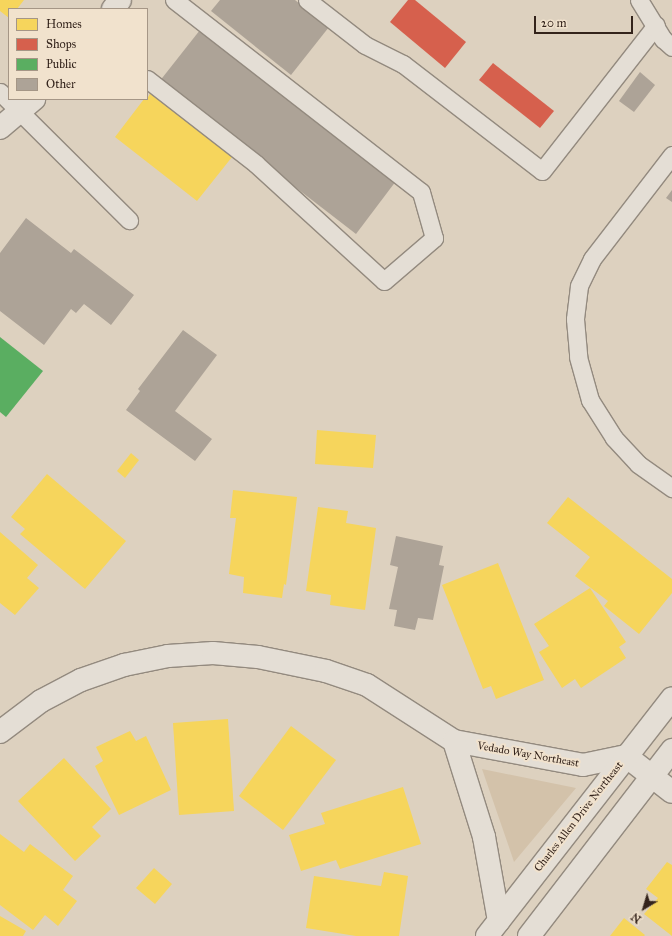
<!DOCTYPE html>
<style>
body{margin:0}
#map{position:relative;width:672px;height:936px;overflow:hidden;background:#ddd1bf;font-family:"IM FELL Great Primer",serif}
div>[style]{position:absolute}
.green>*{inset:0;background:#d3c2aa}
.homes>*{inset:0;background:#f6d55c}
.shops>*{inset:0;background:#d6604d}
.public>*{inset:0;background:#5aae61}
.building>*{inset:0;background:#ada397}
.roads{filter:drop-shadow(1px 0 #938a7f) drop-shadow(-1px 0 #938a7f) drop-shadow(0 1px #938a7f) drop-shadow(0 -1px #938a7f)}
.service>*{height:17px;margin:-8.5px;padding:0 8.5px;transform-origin:8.5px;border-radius:8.5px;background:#e4ded5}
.minor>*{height:22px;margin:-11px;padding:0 11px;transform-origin:11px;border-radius:11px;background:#e4ded5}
.tertiary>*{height:22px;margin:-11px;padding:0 11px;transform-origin:11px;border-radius:11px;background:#e4ded5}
.secondary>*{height:22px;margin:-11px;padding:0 11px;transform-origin:11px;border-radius:11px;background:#e4ded5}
span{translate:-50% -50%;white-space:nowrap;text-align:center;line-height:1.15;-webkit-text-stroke:4px #f1e2cd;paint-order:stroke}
.street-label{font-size:11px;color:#33231b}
.legend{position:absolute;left:8px;top:8px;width:140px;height:92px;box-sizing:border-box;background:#f1e2cd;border:1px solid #a59686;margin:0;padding:5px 7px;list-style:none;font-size:12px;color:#33231b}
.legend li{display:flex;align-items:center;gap:8px;height:20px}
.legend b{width:20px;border:1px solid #a59686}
.north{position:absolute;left:624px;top:888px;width:40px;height:40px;-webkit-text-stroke:3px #f1e2cd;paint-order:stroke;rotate:218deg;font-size:11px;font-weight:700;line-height:16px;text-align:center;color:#33231b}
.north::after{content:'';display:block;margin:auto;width:14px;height:18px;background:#33231b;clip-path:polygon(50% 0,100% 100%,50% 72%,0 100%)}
.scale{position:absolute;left:534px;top:16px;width:99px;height:18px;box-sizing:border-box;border:2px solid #33231b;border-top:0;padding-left:5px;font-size:12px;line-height:14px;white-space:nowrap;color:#33231b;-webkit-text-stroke:3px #f1e2cd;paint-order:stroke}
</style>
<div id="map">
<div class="green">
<div style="clip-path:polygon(482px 769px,576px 788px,514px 862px,511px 853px)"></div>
</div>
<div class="homes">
<div style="clip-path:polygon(0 0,24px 0,17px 9px,9px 9px,9px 18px,0 11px)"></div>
<div style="clip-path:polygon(153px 88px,236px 152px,197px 201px,115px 137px,144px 99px,147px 99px)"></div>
<div style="clip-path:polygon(317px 430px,376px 435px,373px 468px,315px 464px)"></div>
<div style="clip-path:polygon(131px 453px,139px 460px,125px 478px,117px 471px)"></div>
<div style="clip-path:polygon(47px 474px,126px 541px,85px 589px,20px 534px,25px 529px,11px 517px)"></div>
<div style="clip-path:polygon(233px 490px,297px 497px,286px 585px,284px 584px,282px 598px,243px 593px,244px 577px,229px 574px,236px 518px,230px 518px)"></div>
<div style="clip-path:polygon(568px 497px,672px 579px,672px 593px,639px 634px,604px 606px,608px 601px,575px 576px,590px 557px,547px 523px)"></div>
<div style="clip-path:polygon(318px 507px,348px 511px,346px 523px,376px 528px,365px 610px,330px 605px,331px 595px,306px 591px)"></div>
<div style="clip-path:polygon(0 532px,38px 565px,27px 578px,39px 588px,15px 615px,0 603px)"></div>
<div style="clip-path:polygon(498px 563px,544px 680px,496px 699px,491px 686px,483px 689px,442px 585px)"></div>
<div style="clip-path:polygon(590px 588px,626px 642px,619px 647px,626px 658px,581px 688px,575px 679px,562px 688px,539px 652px,549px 646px,534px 624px)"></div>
<div style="clip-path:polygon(228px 719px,234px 811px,179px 815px,173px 723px)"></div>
<div style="clip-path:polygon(291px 726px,336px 760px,283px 830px,239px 796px)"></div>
<div style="clip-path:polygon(130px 731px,136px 741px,146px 736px,171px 790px,119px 815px,95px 766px,103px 761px,96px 747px)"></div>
<div style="clip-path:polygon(64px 758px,111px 809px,92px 827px,101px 836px,75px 861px,18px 801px)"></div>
<div style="clip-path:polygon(403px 787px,421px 844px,340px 869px,336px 860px,301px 871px,289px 835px,325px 824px,321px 813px)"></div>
<div style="clip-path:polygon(0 834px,24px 852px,30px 844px,73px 876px,63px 890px,77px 901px,58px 926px,45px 915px,33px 930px,0 905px)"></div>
<div style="clip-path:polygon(667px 862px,672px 865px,672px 936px,644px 914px,658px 898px,646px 889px)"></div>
<div style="clip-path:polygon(154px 868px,172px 884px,155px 904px,136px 888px)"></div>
<div style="clip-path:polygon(384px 872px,408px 876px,399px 936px,356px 936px,306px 928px,314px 876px,381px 886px)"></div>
<div style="clip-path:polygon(0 916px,26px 931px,23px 936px,0 936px)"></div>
<div style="clip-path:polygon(624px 918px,645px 935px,644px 936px,610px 936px)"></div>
</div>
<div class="shops">
<div style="clip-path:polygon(408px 0,415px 0,466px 42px,445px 68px,390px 22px)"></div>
<div style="clip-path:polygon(493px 63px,554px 111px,540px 128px,479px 80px)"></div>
</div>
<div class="public">
<div style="clip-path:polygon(0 337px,43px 371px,6px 417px,0 412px)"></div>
</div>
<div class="building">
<div style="clip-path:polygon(220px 0,295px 0,329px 27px,291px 75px,211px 11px)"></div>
<div style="clip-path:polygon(200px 30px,396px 181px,356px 234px,159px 82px)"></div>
<div style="clip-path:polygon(640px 72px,655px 85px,634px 112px,619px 101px)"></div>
<div style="clip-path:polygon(672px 190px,672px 202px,666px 198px)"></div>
<div style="clip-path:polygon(26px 218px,71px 253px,74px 249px,134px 295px,111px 325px,84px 304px,76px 313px,71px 309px,44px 345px,0 311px,0 253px)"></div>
<div style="clip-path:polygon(183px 330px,217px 355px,175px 411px,212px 439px,195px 461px,126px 410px,140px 391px,138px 389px)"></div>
<div style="clip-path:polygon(396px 536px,443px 546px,439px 565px,444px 566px,433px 620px,418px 618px,415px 630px,394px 626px,397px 610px,389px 609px,398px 567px,390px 565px)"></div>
</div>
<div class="roads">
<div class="service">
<div style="left:307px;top:0;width:73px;rotate:37.8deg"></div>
<div style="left:365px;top:45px;width:42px;rotate:26.6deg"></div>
<div style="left:403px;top:64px;width:175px;rotate:37.6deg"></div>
<div style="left:542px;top:171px;width:185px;rotate:-52deg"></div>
<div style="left:639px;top:0;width:46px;rotate:58.4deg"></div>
<div style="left:663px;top:39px;width:12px;rotate:42deg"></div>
<div style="left:147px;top:79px;width:138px;rotate:37.9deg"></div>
<div style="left:256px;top:164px;width:173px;rotate:42.4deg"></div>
<div style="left:384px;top:281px;width:66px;rotate:-40.7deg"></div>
<div style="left:434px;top:238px;width:48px;rotate:-105.8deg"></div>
<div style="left:421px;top:192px;width:313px;rotate:-142.1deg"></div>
<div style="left:0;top:92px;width:182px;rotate:44.8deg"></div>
<div style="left:672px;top:155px;width:131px;rotate:127.6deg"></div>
<div style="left:592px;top:259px;width:30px;rotate:116deg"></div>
<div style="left:579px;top:286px;width:33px;rotate:97deg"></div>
<div style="left:575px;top:319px;width:38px;rotate:85deg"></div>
<div style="left:578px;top:357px;width:45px;rotate:74.4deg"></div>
<div style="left:590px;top:400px;width:45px;rotate:57.7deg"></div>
<div style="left:614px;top:438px;width:35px;rotate:47deg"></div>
<div style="left:638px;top:464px;width:42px;rotate:35.2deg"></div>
</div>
<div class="minor">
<div style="left:0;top:732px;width:51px;rotate:-37.1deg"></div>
<div style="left:41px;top:701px;width:45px;rotate:-27.7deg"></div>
<div style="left:81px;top:680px;width:46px;rotate:-19.2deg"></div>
<div style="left:124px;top:665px;width:45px;rotate:-11.6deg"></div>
<div style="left:168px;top:656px;width:45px;rotate:-3.8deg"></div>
<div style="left:213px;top:653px;width:45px;rotate:5.1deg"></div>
<div style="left:258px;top:657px;width:69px;rotate:11.6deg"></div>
<div style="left:326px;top:671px;width:43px;rotate:18.9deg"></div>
<div style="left:367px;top:685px;width:103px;rotate:32.8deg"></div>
<div style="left:454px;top:741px;width:131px;rotate:10.5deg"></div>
<div style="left:583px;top:765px;width:44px;rotate:-11.8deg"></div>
<div style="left:626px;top:756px;width:58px;rotate:38deg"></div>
<div style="left:454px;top:741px;width:101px;rotate:72.6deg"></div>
<div style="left:484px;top:837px;width:85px;rotate:79.9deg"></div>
</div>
<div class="tertiary">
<div style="left:487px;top:936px;width:301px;rotate:-52.1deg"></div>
<div style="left:529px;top:936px;width:235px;rotate:-52.4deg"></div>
</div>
<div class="secondary">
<div style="left:113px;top:9px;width:11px;rotate:-52deg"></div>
<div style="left:0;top:128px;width:45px;rotate:-40.5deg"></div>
</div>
</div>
<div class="street-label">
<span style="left:528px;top:755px;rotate:10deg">Vedado Way Northeast</span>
<span style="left:579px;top:817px;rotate:-52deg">Charles Allen Drive Northeast</span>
</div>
<ul class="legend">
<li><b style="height:11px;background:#f6d55c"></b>Homes</li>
<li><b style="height:11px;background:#d6604d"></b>Shops</li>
<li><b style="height:11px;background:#5aae61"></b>Public</li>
<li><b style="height:11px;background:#ada397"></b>Other</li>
</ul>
<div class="north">N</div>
<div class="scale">20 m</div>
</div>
